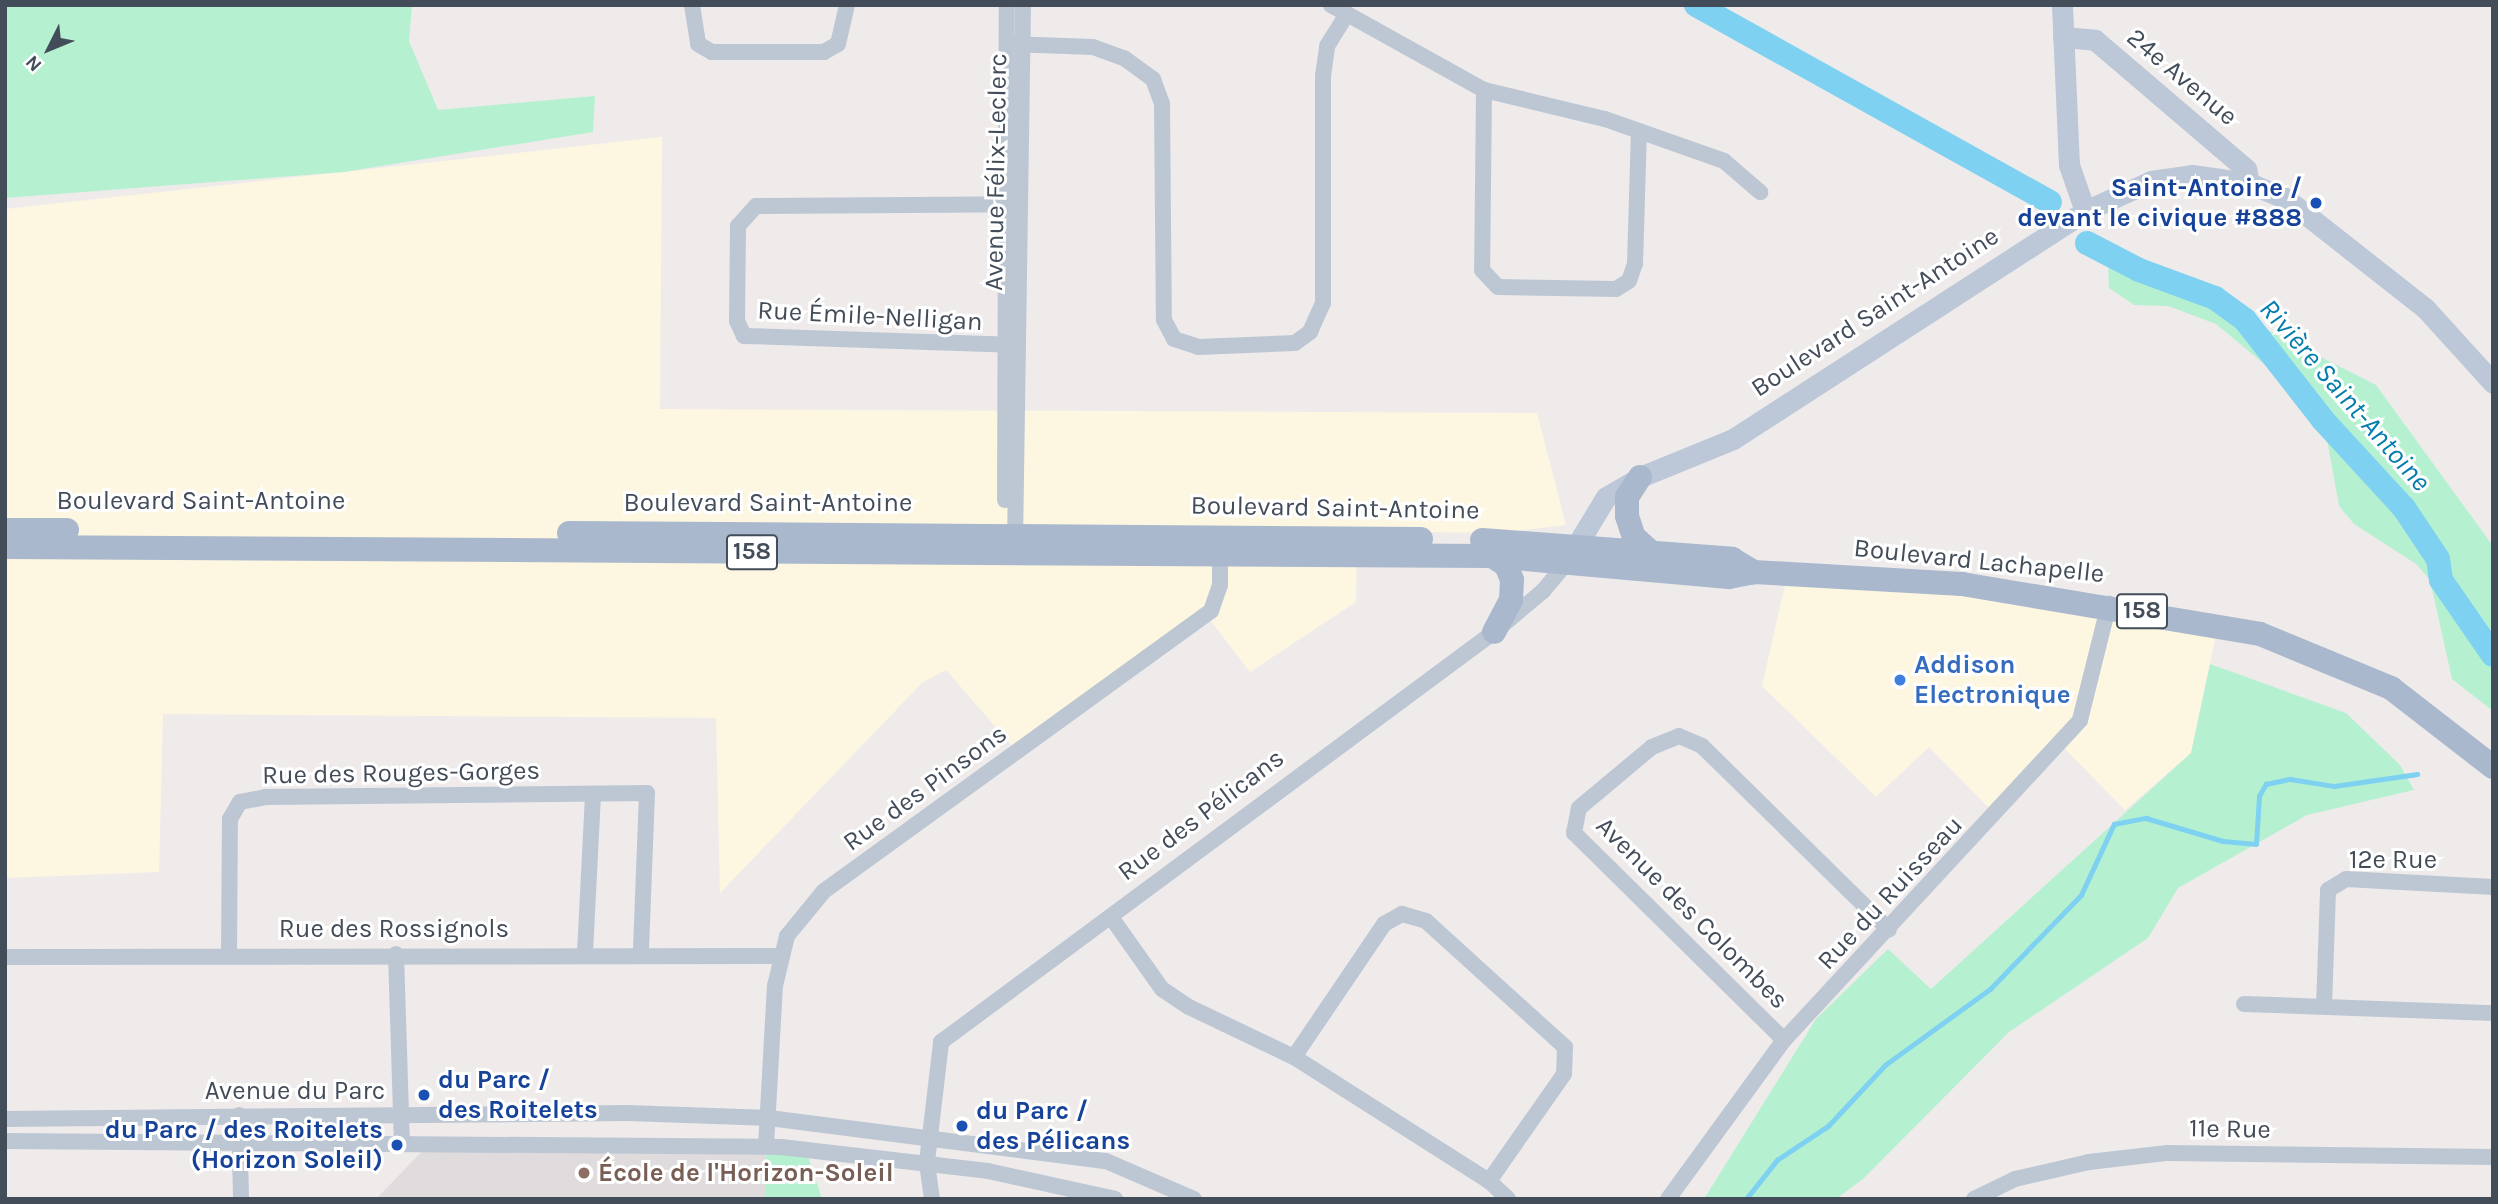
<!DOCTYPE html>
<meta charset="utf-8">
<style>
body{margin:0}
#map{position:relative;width:2498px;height:1204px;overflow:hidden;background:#efebeb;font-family:Karla,sans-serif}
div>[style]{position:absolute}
.commercial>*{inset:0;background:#fdf7e1}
.education>*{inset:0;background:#e0dcdd}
.green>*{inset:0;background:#b5f1d1}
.stream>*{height:4.5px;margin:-2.25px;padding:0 2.25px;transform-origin:2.25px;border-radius:2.25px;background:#7fd1f1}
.river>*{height:24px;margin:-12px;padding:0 12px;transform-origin:12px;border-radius:12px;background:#7fd1f1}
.street>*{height:16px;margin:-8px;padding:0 8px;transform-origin:8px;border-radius:8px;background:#bdc7d3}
.secondary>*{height:21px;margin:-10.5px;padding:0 10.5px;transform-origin:10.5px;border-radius:10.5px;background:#bcc7d7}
.primary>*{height:24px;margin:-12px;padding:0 12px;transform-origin:12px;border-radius:12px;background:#a9b8cd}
.dots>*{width:19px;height:19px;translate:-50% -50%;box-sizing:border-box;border:4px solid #fff;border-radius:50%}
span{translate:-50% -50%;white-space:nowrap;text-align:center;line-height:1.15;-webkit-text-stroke:6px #fff;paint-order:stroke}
.shield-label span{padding:2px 5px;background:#fff;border:2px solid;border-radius:5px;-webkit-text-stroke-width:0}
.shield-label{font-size:24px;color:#434d5a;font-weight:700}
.street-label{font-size:26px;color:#434d5a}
.transit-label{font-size:26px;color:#164399;font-weight:700}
.right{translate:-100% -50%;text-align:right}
.left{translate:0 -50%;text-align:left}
.shop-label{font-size:26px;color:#366cbe;font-weight:700}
.education-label{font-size:26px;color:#785e54;font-weight:700}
.water-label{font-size:28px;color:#037dad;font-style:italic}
.frame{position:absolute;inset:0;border:7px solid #434d5a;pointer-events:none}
.north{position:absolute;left:14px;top:14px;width:70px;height:70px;-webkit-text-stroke:5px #fff;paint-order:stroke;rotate:227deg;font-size:19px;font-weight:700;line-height:28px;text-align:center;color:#434d5a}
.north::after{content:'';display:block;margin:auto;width:24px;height:32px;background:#434d5a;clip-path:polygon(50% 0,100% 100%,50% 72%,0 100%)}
</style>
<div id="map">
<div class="commercial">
<div style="clip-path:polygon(662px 137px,660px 409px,1537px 413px,1566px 525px,1498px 533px,1357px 531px,1356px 602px,1250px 672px,1204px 612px,1015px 749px,946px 670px,923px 682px,720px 893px,716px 718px,163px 714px,159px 872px,5px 878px,5px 209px)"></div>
<div style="clip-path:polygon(1789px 568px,2216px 635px,2191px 753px,2125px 810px,2060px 744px,1994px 813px,1929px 747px,1876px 797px,1762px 686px)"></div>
</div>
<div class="education">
<div style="clip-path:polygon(432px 1141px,766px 1146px,765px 1199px,376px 1199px)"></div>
</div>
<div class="green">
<div style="clip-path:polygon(5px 5px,412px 5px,409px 41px,438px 110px,595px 96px,593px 132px,344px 172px,5px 198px)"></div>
<div style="clip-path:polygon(2108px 261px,2193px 292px,2376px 385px,2493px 546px,2493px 711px,2452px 679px,2430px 580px,2416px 564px,2354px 524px,2339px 506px,2322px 412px,2216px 324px,2168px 306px,2134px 305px,2109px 288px)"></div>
<div style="clip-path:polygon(2210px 664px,2346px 713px,2400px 765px,2414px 790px,2307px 815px,2178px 888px,2148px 938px,2009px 1032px,1863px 1179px,1836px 1199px,1704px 1199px,1816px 1019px,1888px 949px,1931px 989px,2191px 753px)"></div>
<div style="clip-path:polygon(766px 1146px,806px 1150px,822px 1199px,765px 1199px)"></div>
</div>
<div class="stream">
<div style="left:1746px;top:1199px;width:50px;rotate:-51.5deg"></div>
<div style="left:1777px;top:1160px;width:61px;rotate:-33.7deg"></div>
<div style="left:1828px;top:1126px;width:83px;rotate:-46.9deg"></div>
<div style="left:1885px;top:1065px;width:130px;rotate:-35.9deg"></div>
<div style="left:1990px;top:989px;width:131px;rotate:-45.9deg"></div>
<div style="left:2081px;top:895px;width:78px;rotate:-65.1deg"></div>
<div style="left:2114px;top:824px;width:33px;rotate:-11deg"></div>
<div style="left:2146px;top:818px;width:80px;rotate:16.6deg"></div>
<div style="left:2223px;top:841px;width:33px;rotate:5deg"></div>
<div style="left:2256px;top:844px;width:48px;rotate:-86.4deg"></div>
<div style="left:2259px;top:796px;width:14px;rotate:-60deg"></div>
<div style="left:2266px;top:784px;width:25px;rotate:-12deg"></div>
<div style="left:2290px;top:779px;width:45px;rotate:9deg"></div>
<div style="left:2334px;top:786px;width:84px;rotate:-8.2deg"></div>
</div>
<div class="river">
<div style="left:1696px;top:5px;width:405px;rotate:29.1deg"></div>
<div style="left:2087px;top:243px;width:59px;rotate:27.4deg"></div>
<div style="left:2139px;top:270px;width:81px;rotate:20.2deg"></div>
<div style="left:2215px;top:298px;width:37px;rotate:36deg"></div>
<div style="left:2245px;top:320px;width:127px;rotate:52deg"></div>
<div style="left:2323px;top:420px;width:120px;rotate:47.4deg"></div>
<div style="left:2404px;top:508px;width:61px;rotate:56.3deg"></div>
<div style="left:2438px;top:559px;width:21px;rotate:82deg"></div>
<div style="left:2441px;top:580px;width:91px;rotate:55.3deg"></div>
</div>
<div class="street">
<div style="left:692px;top:5px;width:39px;rotate:81deg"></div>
<div style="left:698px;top:44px;width:16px;rotate:30deg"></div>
<div style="left:712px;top:52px;width:112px"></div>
<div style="left:824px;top:52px;width:16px;rotate:-30deg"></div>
<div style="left:838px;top:44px;width:40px;rotate:-77deg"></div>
<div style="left:1331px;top:5px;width:175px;rotate:29.1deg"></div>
<div style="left:1484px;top:90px;width:124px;rotate:13.5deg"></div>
<div style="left:1605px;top:119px;width:126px;rotate:19.4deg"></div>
<div style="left:1724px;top:161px;width:48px;rotate:40.7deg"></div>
<div style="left:1007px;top:44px;width:86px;rotate:2deg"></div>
<div style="left:1093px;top:47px;width:33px;rotate:20deg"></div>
<div style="left:1124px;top:58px;width:36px;rotate:36deg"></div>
<div style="left:1153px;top:79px;width:27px;rotate:70deg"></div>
<div style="left:1162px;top:104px;width:216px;rotate:89.5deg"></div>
<div style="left:1164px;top:320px;width:21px;rotate:62deg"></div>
<div style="left:1174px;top:339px;width:25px;rotate:18deg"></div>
<div style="left:1198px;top:347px;width:97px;rotate:-2.4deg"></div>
<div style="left:1295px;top:343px;width:19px;rotate:-36deg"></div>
<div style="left:1310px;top:332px;width:32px;rotate:-66deg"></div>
<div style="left:1323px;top:303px;width:227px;rotate:-90deg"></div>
<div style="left:1323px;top:76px;width:30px;rotate:-82deg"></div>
<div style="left:1327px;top:46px;width:36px;rotate:-58deg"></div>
<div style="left:1484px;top:90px;width:180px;rotate:90.6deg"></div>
<div style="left:1482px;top:270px;width:23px;rotate:47deg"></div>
<div style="left:1498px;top:287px;width:118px;rotate:1deg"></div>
<div style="left:1616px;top:289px;width:15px;rotate:-32deg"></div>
<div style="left:1629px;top:281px;width:18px;rotate:-71deg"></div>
<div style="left:1635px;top:264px;width:133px;rotate:-88.3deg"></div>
<div style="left:1018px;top:345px;width:274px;rotate:-178.1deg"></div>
<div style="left:744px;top:336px;width:17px;rotate:-115deg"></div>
<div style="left:737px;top:321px;width:95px;rotate:-89.4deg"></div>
<div style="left:738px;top:226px;width:27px;rotate:-48deg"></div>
<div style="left:756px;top:206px;width:264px;rotate:-0.4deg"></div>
<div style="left:1005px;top:500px;width:495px;rotate:-89.8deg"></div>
<div style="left:1015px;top:544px;width:539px;rotate:-89.15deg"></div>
<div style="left:1111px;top:917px;width:88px;rotate:54.7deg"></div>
<div style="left:1162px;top:989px;width:32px;rotate:34deg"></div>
<div style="left:1189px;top:1007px;width:116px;rotate:25.5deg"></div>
<div style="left:1294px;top:1057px;width:231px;rotate:32.5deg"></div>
<div style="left:1489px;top:1181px;width:26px;rotate:43deg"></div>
<div style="left:585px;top:953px;width:159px;rotate:-87.1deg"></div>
<div style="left:396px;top:954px;width:187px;rotate:88.2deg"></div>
<div style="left:229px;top:955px;width:136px;rotate:-89.6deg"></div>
<div style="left:230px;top:819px;width:20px;rotate:-60deg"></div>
<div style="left:240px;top:802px;width:26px;rotate:-11deg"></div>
<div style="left:266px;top:797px;width:381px;rotate:-0.6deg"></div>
<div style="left:647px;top:793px;width:159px;rotate:92.2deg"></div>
<div style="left:5px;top:957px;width:777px;rotate:-0.07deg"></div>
<div style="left:2244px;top:1004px;width:249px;rotate:2.1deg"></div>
<div style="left:2324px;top:1006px;width:116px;rotate:-88deg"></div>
<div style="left:2328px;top:890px;width:21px;rotate:-31deg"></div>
<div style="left:2346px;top:879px;width:147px;rotate:3.1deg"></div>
<div style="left:1784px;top:1040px;width:295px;rotate:-135.4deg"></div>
<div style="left:1574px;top:833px;width:25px;rotate:-79deg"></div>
<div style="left:1579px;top:808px;width:95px;rotate:-39.9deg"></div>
<div style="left:1652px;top:747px;width:29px;rotate:-22deg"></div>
<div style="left:1679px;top:736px;width:25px;rotate:23deg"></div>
<div style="left:1702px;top:746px;width:262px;rotate:44.5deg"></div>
<div style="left:1294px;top:1057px;width:161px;rotate:-55.9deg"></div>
<div style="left:1384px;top:924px;width:21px;rotate:-29deg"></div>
<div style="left:1402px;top:914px;width:25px;rotate:16deg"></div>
<div style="left:1426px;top:921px;width:188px;rotate:42.2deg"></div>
<div style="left:1565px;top:1047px;width:27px;rotate:92deg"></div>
<div style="left:1564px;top:1074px;width:131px;rotate:125deg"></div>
<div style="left:239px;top:1115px;width:84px;rotate:88.6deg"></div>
<div style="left:5px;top:1119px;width:622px;rotate:-0.55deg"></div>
<div style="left:627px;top:1113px;width:142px;rotate:2deg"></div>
<div style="left:769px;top:1118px;width:340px;rotate:7.3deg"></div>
<div style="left:1106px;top:1161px;width:96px;rotate:23.4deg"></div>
<div style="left:5px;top:1141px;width:776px;rotate:0.44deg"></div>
<div style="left:781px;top:1147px;width:208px;rotate:6.6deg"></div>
<div style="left:988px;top:1171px;width:130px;rotate:12.4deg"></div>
<div style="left:766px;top:1146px;width:160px;rotate:-86.8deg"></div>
<div style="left:775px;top:986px;width:51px;rotate:-76.5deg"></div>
<div style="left:787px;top:936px;width:58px;rotate:-50.6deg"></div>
<div style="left:824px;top:891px;width:478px;rotate:-35.9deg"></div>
<div style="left:1211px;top:611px;width:28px;rotate:-71deg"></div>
<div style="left:1220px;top:585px;width:40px;rotate:-90deg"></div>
<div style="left:932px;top:1199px;width:37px;rotate:-98deg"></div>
<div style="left:927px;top:1162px;width:121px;rotate:-83.3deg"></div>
<div style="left:941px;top:1042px;width:688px;rotate:-36.55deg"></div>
<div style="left:1494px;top:632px;width:64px;rotate:-39.9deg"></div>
<div style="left:1543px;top:591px;width:38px;rotate:-50deg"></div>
<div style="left:1668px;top:1199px;width:197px;rotate:-53.9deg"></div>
<div style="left:1784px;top:1040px;width:436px;rotate:-47.2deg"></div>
<div style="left:2080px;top:720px;width:120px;rotate:-76deg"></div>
<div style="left:1974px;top:1199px;width:46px;rotate:-26deg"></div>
<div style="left:2015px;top:1179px;width:76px;rotate:-12.9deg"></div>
<div style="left:2089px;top:1162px;width:79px;rotate:-6.6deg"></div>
<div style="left:2167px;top:1153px;width:326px;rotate:0.7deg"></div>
</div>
<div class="secondary">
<div style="left:2062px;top:5px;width:160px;rotate:87.5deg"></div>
<div style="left:2069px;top:165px;width:49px;rotate:70.8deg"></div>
<div style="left:2063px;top:37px;width:32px;rotate:5deg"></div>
<div style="left:2095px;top:40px;width:199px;rotate:40.5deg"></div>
<div style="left:2246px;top:169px;width:14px;rotate:78deg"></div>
<div style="left:1569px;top:558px;width:71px;rotate:-58.8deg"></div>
<div style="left:1606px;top:497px;width:39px;rotate:-30deg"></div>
<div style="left:1640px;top:477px;width:100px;rotate:-22.2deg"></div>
<div style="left:1733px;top:439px;width:419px;rotate:-32.9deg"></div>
<div style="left:2085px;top:211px;width:72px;rotate:-24.4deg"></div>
<div style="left:2151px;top:181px;width:41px;rotate:-8.3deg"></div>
<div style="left:2192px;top:175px;width:58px;rotate:8deg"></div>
<div style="left:2249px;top:183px;width:39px;rotate:23deg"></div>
<div style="left:2285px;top:198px;width:178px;rotate:38.2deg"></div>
<div style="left:2425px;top:308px;width:101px;rotate:47.8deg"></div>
</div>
<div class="primary">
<div style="left:1640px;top:477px;width:24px;rotate:123deg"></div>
<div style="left:1627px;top:497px;width:19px;rotate:90deg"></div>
<div style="left:1627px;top:516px;width:22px;rotate:72deg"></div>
<div style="left:1634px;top:537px;width:24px;rotate:42deg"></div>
<div style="left:5px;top:530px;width:62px"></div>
<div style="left:569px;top:533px;width:852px;rotate:0.4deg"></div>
<div style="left:1482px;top:540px;width:251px;rotate:4.3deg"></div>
<div style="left:1732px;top:559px;width:26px;rotate:31deg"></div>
<div style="left:5px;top:547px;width:1487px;rotate:0.35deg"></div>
<div style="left:1492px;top:556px;width:238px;rotate:5.1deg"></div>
<div style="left:1729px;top:577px;width:25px;rotate:-11deg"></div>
<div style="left:1754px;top:572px;width:208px;rotate:3.3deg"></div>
<div style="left:1962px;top:584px;width:302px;rotate:9.5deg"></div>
<div style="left:2260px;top:634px;width:142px;rotate:22.4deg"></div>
<div style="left:2391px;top:688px;width:129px;rotate:37.8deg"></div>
<div style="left:1492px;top:556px;width:17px;rotate:33deg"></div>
<div style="left:1506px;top:565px;width:16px;rotate:68deg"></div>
<div style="left:1512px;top:580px;width:20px;rotate:93deg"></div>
<div style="left:1511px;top:600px;width:36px;rotate:118deg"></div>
</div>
<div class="dots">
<div style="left:2316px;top:203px;background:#1a4fb4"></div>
<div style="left:1900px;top:680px;background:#3f7fe0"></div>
<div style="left:424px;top:1095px;background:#1a4fb4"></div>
<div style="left:962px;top:1126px;background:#1a4fb4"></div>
<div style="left:397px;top:1145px;background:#1a4fb4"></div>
<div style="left:584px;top:1173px;background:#8d6e63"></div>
</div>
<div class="shield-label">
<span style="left:752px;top:552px">158</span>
<span style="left:2142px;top:611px">158</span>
</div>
<div class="street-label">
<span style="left:2182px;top:77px;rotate:40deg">24e Avenue</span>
<span style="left:996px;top:172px;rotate:-89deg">Avenue Félix-Leclerc</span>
<span style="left:1875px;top:312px;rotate:-33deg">Boulevard Saint-Antoine</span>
<span style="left:870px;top:316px;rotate:3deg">Rue Émile-Nelligan</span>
<span style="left:201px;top:501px">Boulevard Saint-Antoine</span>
<span style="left:768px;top:503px">Boulevard Saint-Antoine</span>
<span style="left:1335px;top:508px;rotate:1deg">Boulevard Saint-Antoine</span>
<span style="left:1979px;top:561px;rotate:6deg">Boulevard Lachapelle</span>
<span style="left:401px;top:773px;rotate:-1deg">Rue des Rouges-Gorges</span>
<span style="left:925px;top:788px;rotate:-36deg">Rue des Pinsons</span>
<span style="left:1201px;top:815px;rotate:-37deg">Rue des Pélicans</span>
<span style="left:2393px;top:860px">12e Rue</span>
<span style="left:1890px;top:893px;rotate:-47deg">Rue du Ruisseau</span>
<span style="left:1692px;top:913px;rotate:45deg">Avenue des Colombes</span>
<span style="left:394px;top:929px">Rue des Rossignols</span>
<span style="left:295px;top:1091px">Avenue du Parc</span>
<span style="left:2230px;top:1129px;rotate:1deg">11e Rue</span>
</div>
<div class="transit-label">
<span class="right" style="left:2302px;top:203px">Saint-Antoine /<br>devant le civique #888</span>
<span class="left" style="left:438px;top:1095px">du Parc /<br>des Roitelets</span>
<span class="left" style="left:976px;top:1126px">du Parc /<br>des Pélicans</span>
<span class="right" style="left:383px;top:1145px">du Parc / des Roitelets<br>(Horizon Soleil)</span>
</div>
<div class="shop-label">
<span class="left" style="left:1914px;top:680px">Addison<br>Electronique</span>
</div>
<div class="education-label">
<span class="left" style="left:598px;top:1173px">École de l'Horizon-Soleil</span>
</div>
<div class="water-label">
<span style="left:2345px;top:395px;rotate:49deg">Rivière Saint-Antoine</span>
</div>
<div class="frame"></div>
<div class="north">N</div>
</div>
